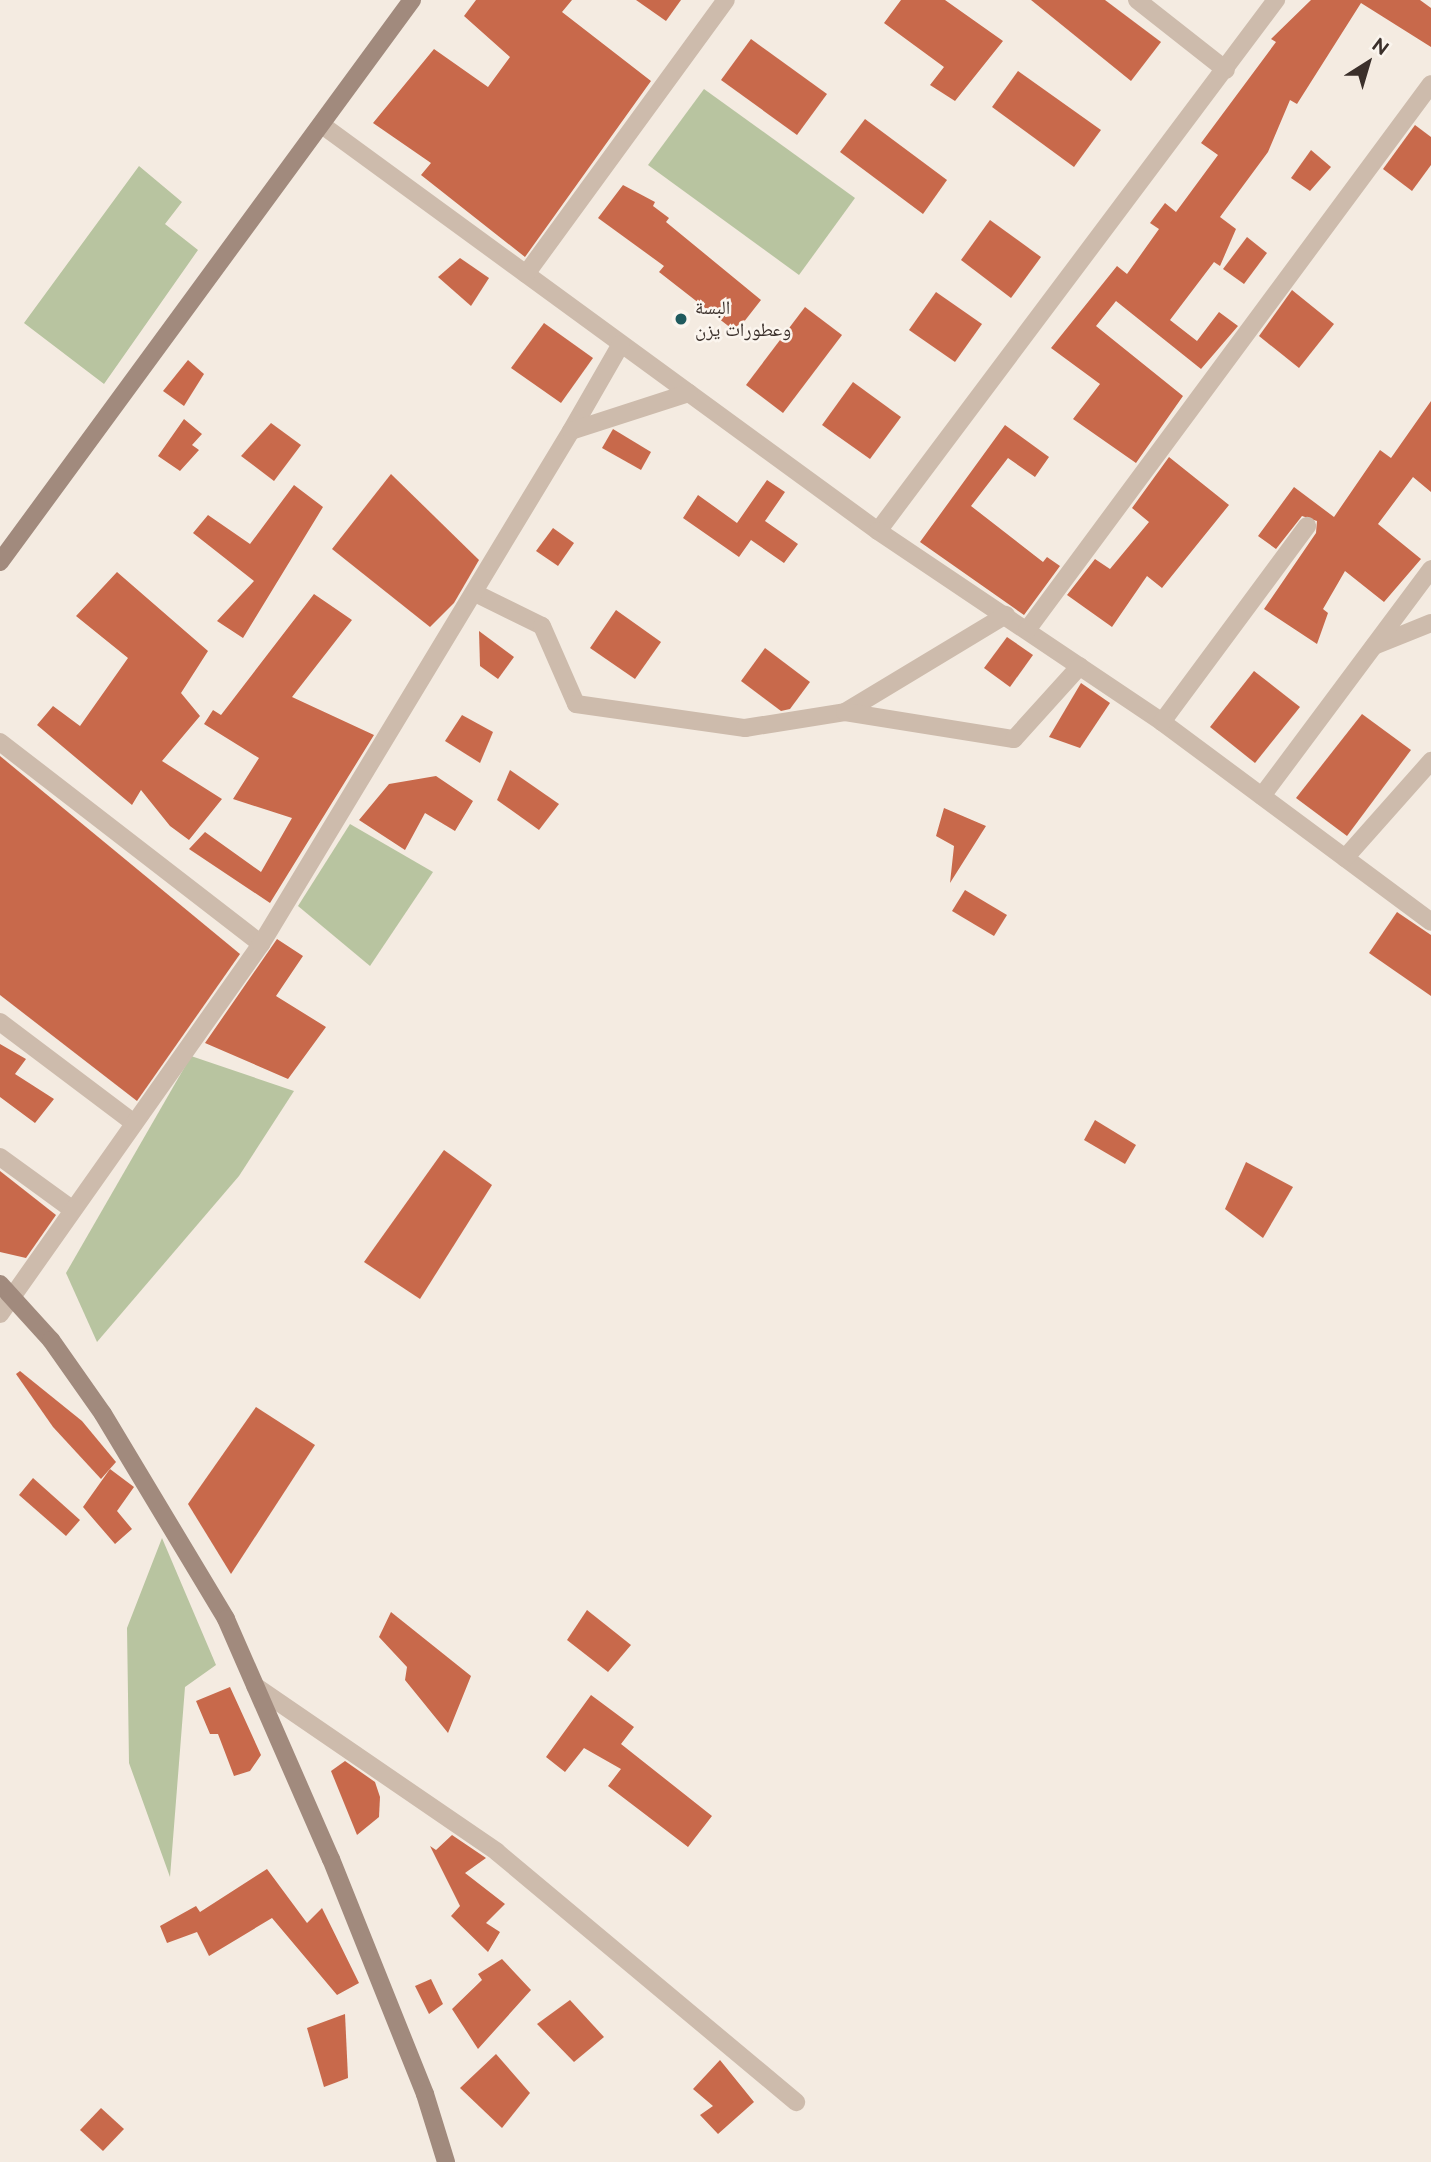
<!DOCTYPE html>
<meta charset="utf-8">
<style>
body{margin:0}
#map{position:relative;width:1431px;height:2162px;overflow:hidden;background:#f4ebe1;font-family:Raleway,"Noto Naskh Arabic",sans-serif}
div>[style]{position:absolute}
.green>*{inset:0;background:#b8c4a0}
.building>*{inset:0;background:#c8694b}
.street>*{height:18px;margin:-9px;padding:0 9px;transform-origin:9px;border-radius:9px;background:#cdbbac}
.secondary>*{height:18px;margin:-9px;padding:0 9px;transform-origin:9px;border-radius:9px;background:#a18a7d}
.dots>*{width:19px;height:19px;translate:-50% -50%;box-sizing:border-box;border:4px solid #fbf5ee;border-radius:50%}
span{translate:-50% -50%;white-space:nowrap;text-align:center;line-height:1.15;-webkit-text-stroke:5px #fbf5ee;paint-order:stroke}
.poi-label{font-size:19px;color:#3b302b}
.left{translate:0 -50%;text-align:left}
.north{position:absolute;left:1333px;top:28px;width:70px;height:70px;-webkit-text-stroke:5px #fbf5ee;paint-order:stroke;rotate:37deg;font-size:19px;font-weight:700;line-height:28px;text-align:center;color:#3b302b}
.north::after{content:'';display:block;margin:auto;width:24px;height:32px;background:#3b302b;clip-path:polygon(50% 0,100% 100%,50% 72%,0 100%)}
</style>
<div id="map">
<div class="green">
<div style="clip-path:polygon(704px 89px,855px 198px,799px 275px,648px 165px)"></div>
<div style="clip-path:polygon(139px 166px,182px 202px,165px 224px,198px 250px,104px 384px,24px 323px)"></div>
<div style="clip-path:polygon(350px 824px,433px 872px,370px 966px,298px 906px)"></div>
<div style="clip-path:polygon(191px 1056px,294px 1091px,239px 1176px,97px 1342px,66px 1273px)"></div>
<div style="clip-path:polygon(162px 1538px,216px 1665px,185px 1687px,170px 1877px,129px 1763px,127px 1628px)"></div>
</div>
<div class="building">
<div style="clip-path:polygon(476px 0,572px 0,562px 12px,651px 81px,525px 257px,421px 175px,431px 163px,373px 123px,434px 49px,488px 87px,510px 57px,464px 16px)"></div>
<div style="clip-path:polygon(636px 0,681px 0,666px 21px)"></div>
<div style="clip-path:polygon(901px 0,945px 0,1003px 41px,955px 101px,930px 85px,944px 67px,884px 23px)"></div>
<div style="clip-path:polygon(1031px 0,1105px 0,1161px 42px,1131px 81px)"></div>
<div style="clip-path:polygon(1311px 0,1420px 0,1431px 8px,1431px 47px,1361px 3px,1297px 104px,1290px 100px,1268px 152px,1220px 217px,1236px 229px,1220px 266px,1214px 262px,1170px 320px,1197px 341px,1219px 312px,1238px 326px,1201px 369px,1116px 301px,1096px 326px,1183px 396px,1136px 463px,1073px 419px,1100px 384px,1051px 348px,1117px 266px,1127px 274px,1159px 229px,1150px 223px,1165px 203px,1176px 212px,1218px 155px,1201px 143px,1276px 42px,1271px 39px)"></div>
<div style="clip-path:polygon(751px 39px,827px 94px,797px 135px,721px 80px)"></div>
<div style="clip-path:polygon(1018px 71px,1101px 130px,1074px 167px,992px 107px)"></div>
<div style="clip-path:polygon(865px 119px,947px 180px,923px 214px,840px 152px)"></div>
<div style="clip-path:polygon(1415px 125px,1431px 137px,1431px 165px,1412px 191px,1383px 169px)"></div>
<div style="clip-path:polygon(1311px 150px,1331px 167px,1310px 191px,1291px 178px)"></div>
<div style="clip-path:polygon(623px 185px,655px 202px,653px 206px,669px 218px,666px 222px,761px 300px,736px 332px,659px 272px,664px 266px,598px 218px)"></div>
<div style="clip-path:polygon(990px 220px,1041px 257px,1011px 298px,961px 260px)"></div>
<div style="clip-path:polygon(1247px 237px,1267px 253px,1244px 284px,1223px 269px)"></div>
<div style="clip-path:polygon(460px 258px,489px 278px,471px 306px,438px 277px)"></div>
<div style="clip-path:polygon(1292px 290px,1334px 324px,1299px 368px,1259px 336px)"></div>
<div style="clip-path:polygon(936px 292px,982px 324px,955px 362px,909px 330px)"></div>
<div style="clip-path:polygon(805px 307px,842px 335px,783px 413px,746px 385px)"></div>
<div style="clip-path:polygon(544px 323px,593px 358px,561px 403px,511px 368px)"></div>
<div style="clip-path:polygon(188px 360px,204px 374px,184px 406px,163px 391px)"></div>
<div style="clip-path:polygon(853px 382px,901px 417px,870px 459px,822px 425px)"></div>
<div style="clip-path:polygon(1431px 401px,1431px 492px,1413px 477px,1378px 524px,1421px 559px,1384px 602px,1345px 571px,1323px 609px,1328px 613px,1317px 644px,1264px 609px,1316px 533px,1317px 521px,1302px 516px,1276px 549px,1258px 536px,1294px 487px,1334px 517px,1380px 450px,1391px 458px)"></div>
<div style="clip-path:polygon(184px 419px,202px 434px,192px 445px,199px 450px,180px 471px,158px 456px)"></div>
<div style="clip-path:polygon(271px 423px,301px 445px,274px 481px,241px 456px)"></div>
<div style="clip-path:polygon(1005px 425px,1049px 457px,1035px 477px,1008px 458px,971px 506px,1043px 562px,1047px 557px,1060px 566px,1024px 615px,920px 542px)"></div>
<div style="clip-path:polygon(613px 429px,651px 452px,641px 470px,602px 448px)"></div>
<div style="clip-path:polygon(1169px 457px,1229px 505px,1162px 588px,1147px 576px,1112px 627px,1067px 595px,1095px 559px,1110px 569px,1149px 522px,1132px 508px)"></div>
<div style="clip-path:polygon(391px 474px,479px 560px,454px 603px,430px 627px,332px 549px)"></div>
<div style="clip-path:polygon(767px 480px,785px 492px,765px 521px,798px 544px,784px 563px,751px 540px,739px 557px,683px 518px,698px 495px,737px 523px)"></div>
<div style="clip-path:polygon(294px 485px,323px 507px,243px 638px,217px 621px,254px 581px,193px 533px,208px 515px,250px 544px)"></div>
<div style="clip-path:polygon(553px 528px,574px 543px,558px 566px,536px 551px)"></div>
<div style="clip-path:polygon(117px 572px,208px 651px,181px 693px,200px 716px,162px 761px,222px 799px,189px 840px,170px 826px,141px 790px,132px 805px,37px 725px,53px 706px,80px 726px,128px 658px,76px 616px)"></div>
<div style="clip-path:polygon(314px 594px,352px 620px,292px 697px,374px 735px,270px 903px,189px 849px,205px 832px,261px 872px,292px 818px,233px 799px,259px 758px,204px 724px,213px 710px,221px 715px)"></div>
<div style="clip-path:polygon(616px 610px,661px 642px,635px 679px,590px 648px)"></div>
<div style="clip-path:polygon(479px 631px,514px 657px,498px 679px,480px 666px)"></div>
<div style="clip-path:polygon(1007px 637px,1033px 655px,1010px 687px,984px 668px)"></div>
<div style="clip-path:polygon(765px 648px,810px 682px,790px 709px,781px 711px,741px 681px)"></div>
<div style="clip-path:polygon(1254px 671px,1300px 707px,1255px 763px,1210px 727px)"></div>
<div style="clip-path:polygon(1081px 683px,1110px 703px,1080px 748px,1049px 737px)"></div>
<div style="clip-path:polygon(1362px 714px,1411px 750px,1347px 836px,1296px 798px)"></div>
<div style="clip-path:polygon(462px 715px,493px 732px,480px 763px,445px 741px)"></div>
<div style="clip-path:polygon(0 756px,240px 954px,137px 1101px,0 995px)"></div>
<div style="clip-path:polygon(510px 770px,559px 804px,539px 830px,497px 800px)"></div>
<div style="clip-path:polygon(436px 776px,473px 801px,455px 831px,425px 813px,405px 850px,359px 820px,389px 784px)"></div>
<div style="clip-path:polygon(944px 808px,986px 826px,950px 883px,954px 846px,936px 836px)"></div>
<div style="clip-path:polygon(965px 890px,1007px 915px,994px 936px,952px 911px)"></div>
<div style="clip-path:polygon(1397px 912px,1431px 935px,1431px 996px,1369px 953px)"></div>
<div style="clip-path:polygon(277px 939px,303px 956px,276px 996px,326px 1027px,288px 1079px,205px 1043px)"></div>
<div style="clip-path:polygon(0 1044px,26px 1059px,15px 1074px,54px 1099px,35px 1123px,0 1097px)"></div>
<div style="clip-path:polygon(1095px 1120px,1136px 1145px,1125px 1164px,1084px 1140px)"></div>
<div style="clip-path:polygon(444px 1150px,492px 1185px,420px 1299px,364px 1262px)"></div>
<div style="clip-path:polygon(1246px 1162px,1293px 1187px,1263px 1238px,1225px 1209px)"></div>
<div style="clip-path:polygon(0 1171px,56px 1215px,26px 1258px,0 1252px)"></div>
<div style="clip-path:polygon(20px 1371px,82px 1421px,116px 1462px,101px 1479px,53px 1427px,16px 1374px)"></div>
<div style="clip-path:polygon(256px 1407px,315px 1445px,231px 1574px,188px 1504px)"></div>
<div style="clip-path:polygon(110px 1469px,134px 1487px,117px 1511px,132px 1529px,115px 1544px,83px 1507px)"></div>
<div style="clip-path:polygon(33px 1478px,80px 1520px,66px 1536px,19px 1495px)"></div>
<div style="clip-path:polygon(587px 1610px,631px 1645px,608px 1672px,567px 1640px)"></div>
<div style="clip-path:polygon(391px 1612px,471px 1676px,448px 1733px,405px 1680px,407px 1667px,379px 1637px)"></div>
<div style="clip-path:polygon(230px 1687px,261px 1755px,250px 1771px,234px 1776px,218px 1734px,210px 1734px,196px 1701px)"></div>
<div style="clip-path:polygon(591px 1695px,634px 1727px,621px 1744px,712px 1816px,688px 1847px,608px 1786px,621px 1769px,584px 1748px,565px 1772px,546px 1757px)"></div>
<div style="clip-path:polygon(345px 1761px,375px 1782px,380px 1797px,379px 1817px,357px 1835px,331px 1771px)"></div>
<div style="clip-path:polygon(452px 1835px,486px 1858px,465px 1873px,505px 1904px,486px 1923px,500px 1932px,488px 1952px,451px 1916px,460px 1906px,430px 1846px,436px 1850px)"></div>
<div style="clip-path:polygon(267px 1869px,307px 1923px,322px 1908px,359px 1983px,337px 1995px,272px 1918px,209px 1956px,197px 1932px,167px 1943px,160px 1926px,196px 1906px,200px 1912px)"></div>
<div style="clip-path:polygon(502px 1959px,531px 1990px,478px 2049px,452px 2009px,482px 1980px,478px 1974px)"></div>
<div style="clip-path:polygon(431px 1979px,443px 2004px,429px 2014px,415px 1986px)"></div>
<div style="clip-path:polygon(570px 2000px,604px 2037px,574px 2062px,537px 2024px)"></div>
<div style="clip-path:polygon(345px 2014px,348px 2078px,324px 2087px,307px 2028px)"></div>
<div style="clip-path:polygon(496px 2054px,530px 2093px,502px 2128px,460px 2088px)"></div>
<div style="clip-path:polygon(720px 2060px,754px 2102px,718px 2134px,700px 2115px,713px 2106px,693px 2089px)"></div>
<div style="clip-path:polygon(101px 2108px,124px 2129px,103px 2151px,80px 2130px)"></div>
</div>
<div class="street">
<div style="left:1137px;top:0;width:113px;rotate:38.2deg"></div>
<div style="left:322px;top:125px;width:688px;rotate:36.14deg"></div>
<div style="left:878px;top:531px;width:664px;rotate:-53.15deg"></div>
<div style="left:526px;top:274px;width:339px;rotate:-53.9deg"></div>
<div style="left:571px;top:431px;width:100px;rotate:-60.1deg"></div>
<div style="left:878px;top:531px;width:342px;rotate:33.9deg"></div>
<div style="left:1162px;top:722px;width:335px;rotate:36.6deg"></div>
<div style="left:477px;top:594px;width:72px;rotate:26.2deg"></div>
<div style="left:542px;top:626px;width:85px;rotate:66.4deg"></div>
<div style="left:576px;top:704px;width:171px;rotate:8.1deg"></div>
<div style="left:745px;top:728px;width:101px;rotate:-9.1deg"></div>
<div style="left:845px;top:712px;width:188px;rotate:-31.1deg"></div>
<div style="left:1027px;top:630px;width:679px;rotate:-53.5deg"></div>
<div style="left:1374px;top:646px;width:61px;rotate:-22deg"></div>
<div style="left:845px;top:712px;width:171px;rotate:9.1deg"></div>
<div style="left:1014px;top:739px;width:98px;rotate:-47.9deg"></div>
<div style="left:1162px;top:722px;width:244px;rotate:-53.5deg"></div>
<div style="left:0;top:742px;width:330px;rotate:37.7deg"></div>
<div style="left:1262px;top:796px;width:283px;rotate:-53.3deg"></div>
<div style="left:1345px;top:858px;width:130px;rotate:-48.4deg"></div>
<div style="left:0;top:1022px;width:168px;rotate:37deg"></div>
<div style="left:0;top:1157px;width:90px;rotate:36deg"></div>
<div style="left:0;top:1314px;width:453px;rotate:-54.8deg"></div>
<div style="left:261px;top:944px;width:599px;rotate:-58.86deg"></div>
<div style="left:571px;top:431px;width:124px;rotate:-17.9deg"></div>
<div style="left:255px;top:1686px;width:293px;rotate:34.4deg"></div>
<div style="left:497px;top:1852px;width:390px;rotate:39.9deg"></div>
</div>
<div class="secondary">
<div style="left:0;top:562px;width:697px;rotate:-53.76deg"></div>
<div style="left:0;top:1284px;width:76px;rotate:47.7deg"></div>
<div style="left:51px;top:1340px;width:90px;rotate:54.9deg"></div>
<div style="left:103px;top:1414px;width:239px;rotate:59deg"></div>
<div style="left:226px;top:1619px;width:262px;rotate:66.4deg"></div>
<div style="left:331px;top:1859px;width:253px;rotate:68.2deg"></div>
<div style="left:425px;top:2094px;width:71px;rotate:72.8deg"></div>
</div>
<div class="dots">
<div style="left:681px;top:319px;background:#1f5a5e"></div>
</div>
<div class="poi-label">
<span class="left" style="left:695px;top:319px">البسة<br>وعطورات يزن</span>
</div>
<div class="north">N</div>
</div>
